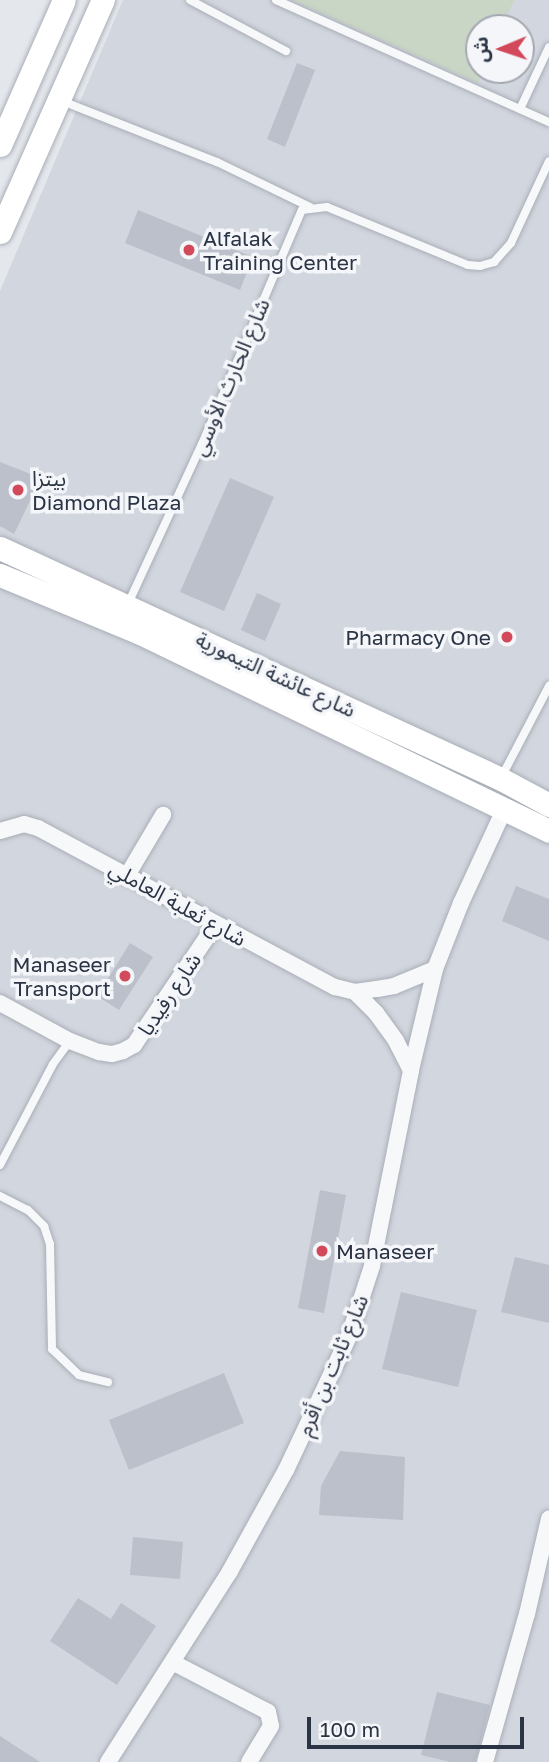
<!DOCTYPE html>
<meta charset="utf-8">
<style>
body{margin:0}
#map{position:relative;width:549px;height:1762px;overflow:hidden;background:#e4e7ec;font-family:"Golos Text","Noto Sans Arabic",sans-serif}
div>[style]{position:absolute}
.built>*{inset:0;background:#d2d6de}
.green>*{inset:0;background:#c9d6c5}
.building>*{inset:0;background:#bbc0ca}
.roads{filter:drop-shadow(0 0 2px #a9aeb7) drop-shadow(0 0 2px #a9aeb7)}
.lane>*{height:8px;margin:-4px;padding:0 4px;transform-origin:4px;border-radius:4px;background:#f7f8fa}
.street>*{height:16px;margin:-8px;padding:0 8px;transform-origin:8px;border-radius:8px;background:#f7f8fa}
.secondary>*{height:23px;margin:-11.5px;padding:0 11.5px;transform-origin:11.5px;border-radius:11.5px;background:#fff}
.dots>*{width:19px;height:19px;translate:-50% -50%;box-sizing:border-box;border:4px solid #f4f6f9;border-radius:50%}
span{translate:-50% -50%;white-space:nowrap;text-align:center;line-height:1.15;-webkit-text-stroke:7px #f4f6f9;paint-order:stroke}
.poi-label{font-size:21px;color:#2b3445}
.left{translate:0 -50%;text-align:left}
.right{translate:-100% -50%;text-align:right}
.street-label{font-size:21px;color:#2b3445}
.north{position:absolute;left:465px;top:14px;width:70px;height:70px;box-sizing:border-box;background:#f4f6f9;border:2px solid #a4a8b1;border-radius:50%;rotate:268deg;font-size:19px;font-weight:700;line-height:28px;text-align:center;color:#2b3445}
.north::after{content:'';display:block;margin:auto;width:24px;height:32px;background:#d1495b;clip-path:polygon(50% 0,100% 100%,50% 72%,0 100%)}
.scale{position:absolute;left:307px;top:1717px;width:217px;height:32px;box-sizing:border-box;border:4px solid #2b3445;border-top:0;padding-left:9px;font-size:21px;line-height:24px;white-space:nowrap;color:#2b3445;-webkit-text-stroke:5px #f4f6f9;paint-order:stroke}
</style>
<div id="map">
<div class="built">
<div style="clip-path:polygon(evenodd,123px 0,549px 0,549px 1762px,0 1762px,0 291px,123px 0,479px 28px,521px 28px,521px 70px,479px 70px,479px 28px)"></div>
</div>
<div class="green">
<div style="clip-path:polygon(292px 0,514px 0,502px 28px,479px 28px,479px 70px,484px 70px,478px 83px)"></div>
</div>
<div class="building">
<div style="clip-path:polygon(297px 63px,315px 70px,285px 147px,267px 139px)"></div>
<div style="clip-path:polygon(138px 210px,253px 257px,240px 290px,125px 243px)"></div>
<div style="clip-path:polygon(0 462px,41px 478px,14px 534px,0 526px)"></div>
<div style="clip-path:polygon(230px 478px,274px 497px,224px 611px,180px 592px)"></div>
<div style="clip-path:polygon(257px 593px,281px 604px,265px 641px,241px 630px)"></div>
<div style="clip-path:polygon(516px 886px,549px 899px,549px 941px,502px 921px)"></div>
<div style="clip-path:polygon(130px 943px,153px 957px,119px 1010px,97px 996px)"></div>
<div style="clip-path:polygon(320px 1190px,346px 1195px,324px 1313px,298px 1308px)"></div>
<div style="clip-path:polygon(515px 1257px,549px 1265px,549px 1323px,501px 1312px)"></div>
<div style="clip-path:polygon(401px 1292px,477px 1310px,458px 1387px,382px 1369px)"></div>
<div style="clip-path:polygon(224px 1373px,244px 1423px,129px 1470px,109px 1420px)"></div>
<div style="clip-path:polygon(340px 1451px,405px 1457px,403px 1520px,319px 1515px,321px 1486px)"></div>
<div style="clip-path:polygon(133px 1537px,183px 1542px,180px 1579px,130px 1575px)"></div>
<div style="clip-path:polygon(78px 1598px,111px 1619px,121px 1603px,156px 1626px,117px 1685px,50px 1641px)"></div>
<div style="clip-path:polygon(437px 1692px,490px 1705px,475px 1762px,450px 1762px,421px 1755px)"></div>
<div style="clip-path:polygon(0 1736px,40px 1762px,0 1762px)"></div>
</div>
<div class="roads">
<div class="lane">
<div style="left:190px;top:0;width:109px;rotate:28deg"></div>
<div style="left:276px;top:0;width:299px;rotate:24.1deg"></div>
<div style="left:62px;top:101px;width:167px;rotate:21.5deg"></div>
<div style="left:217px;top:162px;width:103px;rotate:25.8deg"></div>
<div style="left:520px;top:109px;width:68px;rotate:-64.9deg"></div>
<div style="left:127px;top:606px;width:179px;rotate:-65.2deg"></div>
<div style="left:202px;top:444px;width:254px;rotate:-66.9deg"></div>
<div style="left:302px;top:210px;width:25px;rotate:-7deg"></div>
<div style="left:327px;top:207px;width:152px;rotate:22.4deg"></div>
<div style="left:468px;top:265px;width:12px;rotate:5deg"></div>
<div style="left:480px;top:266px;width:15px;rotate:-16deg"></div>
<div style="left:494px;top:262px;width:25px;rotate:-48deg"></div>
<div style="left:511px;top:243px;width:90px;rotate:-65.1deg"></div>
<div style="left:502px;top:776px;width:102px;rotate:-62.4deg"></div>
<div style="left:0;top:1165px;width:114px;rotate:-62.3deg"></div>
<div style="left:53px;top:1064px;width:29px;rotate:-54deg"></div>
<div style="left:0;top:1196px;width:31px;rotate:27deg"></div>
<div style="left:28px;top:1210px;width:23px;rotate:45deg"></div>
<div style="left:44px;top:1226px;width:19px;rotate:72deg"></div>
<div style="left:50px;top:1244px;width:105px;rotate:88.9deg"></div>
<div style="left:52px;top:1349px;width:37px;rotate:44deg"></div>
<div style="left:79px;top:1375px;width:30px;rotate:14deg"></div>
</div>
<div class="street">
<div style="left:0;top:831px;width:25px;rotate:-16deg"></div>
<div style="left:24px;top:824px;width:15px;rotate:16deg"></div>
<div style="left:38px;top:828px;width:337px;rotate:28.2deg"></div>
<div style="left:335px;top:987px;width:21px;rotate:14deg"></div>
<div style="left:355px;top:992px;width:22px;rotate:-8deg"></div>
<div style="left:377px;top:989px;width:17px;rotate:-10deg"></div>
<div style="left:394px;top:986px;width:44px;rotate:-22.5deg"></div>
<div style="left:128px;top:874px;width:69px;rotate:-59.3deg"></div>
<div style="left:355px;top:992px;width:30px;rotate:45deg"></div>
<div style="left:376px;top:1013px;width:34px;rotate:54deg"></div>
<div style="left:396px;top:1041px;width:33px;rotate:63deg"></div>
<div style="left:0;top:1003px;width:80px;rotate:28.5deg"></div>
<div style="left:70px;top:1041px;width:31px;rotate:21deg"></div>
<div style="left:99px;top:1052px;width:13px;rotate:9deg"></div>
<div style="left:112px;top:1054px;width:11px;rotate:-15deg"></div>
<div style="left:123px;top:1051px;width:13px;rotate:-29deg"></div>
<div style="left:134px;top:1045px;width:146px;rotate:-55.9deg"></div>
<div style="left:174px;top:1663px;width:106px;rotate:27.5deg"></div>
<div style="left:268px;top:1712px;width:14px;rotate:78deg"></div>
<div style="left:271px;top:1726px;width:42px;rotate:121.4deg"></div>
<div style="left:108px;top:1762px;width:227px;rotate:-57.4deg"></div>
<div style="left:230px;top:1571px;width:115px;rotate:-61deg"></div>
<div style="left:286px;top:1470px;width:148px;rotate:-64.8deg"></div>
<div style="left:349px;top:1336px;width:74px;rotate:-71.8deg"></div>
<div style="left:372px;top:1266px;width:200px;rotate:-78.7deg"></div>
<div style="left:411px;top:1070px;width:104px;rotate:-76.6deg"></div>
<div style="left:435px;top:969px;width:71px;rotate:-68.5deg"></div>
<div style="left:461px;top:903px;width:102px;rotate:-65.2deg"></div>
<div style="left:485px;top:1762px;width:154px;rotate:-74.2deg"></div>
<div style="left:527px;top:1614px;width:98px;rotate:-77deg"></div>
</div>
<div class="secondary">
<div style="left:0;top:145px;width:158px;rotate:-66.2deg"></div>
<div style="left:0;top:232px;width:254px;rotate:-66.1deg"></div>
<div style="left:0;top:548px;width:552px;rotate:24.75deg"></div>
<div style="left:501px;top:779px;width:55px;rotate:28.4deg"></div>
<div style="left:0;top:575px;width:152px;rotate:22.5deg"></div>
<div style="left:140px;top:633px;width:454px;rotate:25.8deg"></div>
</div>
</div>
<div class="dots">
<div style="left:189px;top:250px;background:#d1495b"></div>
<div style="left:18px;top:490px;background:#d1495b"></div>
<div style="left:507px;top:637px;background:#d1495b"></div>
<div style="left:125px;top:976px;background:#d1495b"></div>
<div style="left:322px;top:1251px;background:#d1495b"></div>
</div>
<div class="poi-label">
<span class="left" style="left:203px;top:250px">Alfalak<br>Training Center</span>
<span class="left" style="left:32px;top:490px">بيتزا<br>Diamond Plaza</span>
<span class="right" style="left:491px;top:637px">Pharmacy One</span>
<span class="right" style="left:111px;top:976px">Manaseer<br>Transport</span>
<span class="left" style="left:336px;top:1251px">Manaseer</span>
</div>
<div class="street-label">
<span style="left:230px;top:377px;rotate:-67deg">شارع الحارث الأوسي</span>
<span style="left:276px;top:674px;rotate:25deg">شارع عائشة التيمورية</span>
<span style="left:178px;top:903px;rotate:29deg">شارع ثعلبة العاملي</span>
<span style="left:169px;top:994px;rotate:-56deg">شارع رفيديا</span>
<span style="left:332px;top:1365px;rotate:-67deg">شارع ثابت بن أقرم</span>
</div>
<div class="north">ش</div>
<div class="scale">100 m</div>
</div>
